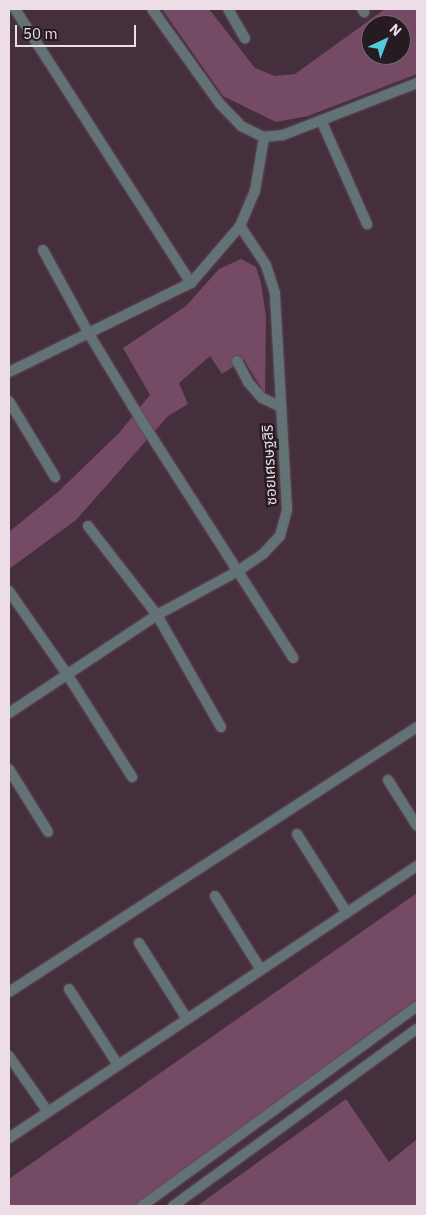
<!DOCTYPE html>
<meta charset="utf-8">
<style>
body{margin:0}
#map{position:relative;width:426px;height:1215px;overflow:hidden;background:#462f3d;font-family:"IBM Plex Sans","Noto Sans Thai",sans-serif}
div>[style]{position:absolute}
.green>*{inset:0;background:#754a65}
.roads{filter:drop-shadow(0 0 1px #614b58) drop-shadow(0 0 1px #614b58)}
.minor>*{height:10px;margin:-5px;padding:0 5px;transform-origin:5px;border-radius:5px;background:#637275}
span{translate:-50% -50%;white-space:nowrap;text-align:center;line-height:1.15;-webkit-text-stroke:5px #261b21;paint-order:stroke}
.street-label{font-size:15px;color:#ecdde6}
.frame{position:absolute;inset:0;border:10px solid #ecdde6;pointer-events:none}
.north{position:absolute;left:361px;top:15px;width:50px;height:50px;box-sizing:border-box;background:#261b21;border:1px solid #756970;border-radius:50%;rotate:43deg;font-size:14px;font-weight:700;line-height:20px;text-align:center;color:#ecdde6}
.north::after{content:'';display:block;margin:auto;width:18px;height:22px;background:#53cadc;clip-path:polygon(50% 0,100% 100%,50% 72%,0 100%)}
.scale{position:absolute;left:15px;top:25px;width:121px;height:22px;box-sizing:border-box;border:2px solid #ecdde6;border-top:0;padding-left:6px;font-size:15px;line-height:18px;white-space:nowrap;color:#ecdde6;-webkit-text-stroke:4px #261b21;paint-order:stroke}
</style>
<div id="map">
<div class="green">
<div style="clip-path:polygon(evenodd,162px 9px,209px 9px,255px 68px,275px 76px,295px 74px,385px 9px,417px 9px,417px 74px,308px 116px,276px 122px,223px 96px,162px 9px,371px 25px,401px 25px,401px 55px,371px 55px,371px 25px)"></div>
<div style="clip-path:polygon(241px 259px,256px 267px,261px 283px,266px 317px,265px 394px,244px 360px,222px 374px,210px 356px,179px 383px,188px 404px,168px 416px,76px 520px,9px 569px,9px 532px,58px 492px,119px 433px,150px 395px,123px 348px,186px 306px,219px 269px)"></div>
<div style="clip-path:polygon(417px 893px,417px 999px,135px 1206px,9px 1206px,9px 1179px)"></div>
<div style="clip-path:polygon(346px 1099px,389px 1162px,417px 1139px,417px 1206px,197px 1206px)"></div>
</div>
<div class="roads">
<div class="minor">
<div style="left:15px;top:9px;width:326px;rotate:57.3deg"></div>
<div style="left:152px;top:9px;width:117px;rotate:54.4deg"></div>
<div style="left:220px;top:104px;width:30px;rotate:46deg"></div>
<div style="left:241px;top:126px;width:25px;rotate:26deg"></div>
<div style="left:264px;top:137px;width:19px;rotate:-6deg"></div>
<div style="left:283px;top:135px;width:144px;rotate:-21.2deg"></div>
<div style="left:228px;top:9px;width:34px;rotate:60deg"></div>
<div style="left:362px;top:9px;width:4px;rotate:56deg"></div>
<div style="left:321px;top:120px;width:114px;rotate:66.1deg"></div>
<div style="left:43px;top:250px;width:96px;rotate:61.3deg"></div>
<div style="left:89px;top:334px;width:104px;rotate:58.8deg"></div>
<div style="left:143px;top:423px;width:279px;rotate:57.4deg"></div>
<div style="left:237px;top:361px;width:24px;rotate:62deg"></div>
<div style="left:248px;top:382px;width:21px;rotate:49deg"></div>
<div style="left:262px;top:398px;width:21px;rotate:25deg"></div>
<div style="left:9px;top:372px;width:203px;rotate:-26.1deg"></div>
<div style="left:191px;top:283px;width:75px;rotate:-49.3deg"></div>
<div style="left:240px;top:226px;width:38px;rotate:-67deg"></div>
<div style="left:255px;top:191px;width:55px;rotate:-80.5deg"></div>
<div style="left:9px;top:401px;width:89px;rotate:58.8deg"></div>
<div style="left:88px;top:526px;width:113px;rotate:52.2deg"></div>
<div style="left:157px;top:615px;width:129px;rotate:60.3deg"></div>
<div style="left:9px;top:591px;width:101px;rotate:55.1deg"></div>
<div style="left:67px;top:674px;width:122px;rotate:57.7deg"></div>
<div style="left:9px;top:713px;width:178px;rotate:-33.5deg"></div>
<div style="left:157px;top:615px;width:92px;rotate:-28.5deg"></div>
<div style="left:238px;top:571px;width:30px;rotate:-34deg"></div>
<div style="left:263px;top:554px;width:25px;rotate:-47deg"></div>
<div style="left:280px;top:536px;width:27px;rotate:-75deg"></div>
<div style="left:287px;top:510px;width:217px;rotate:-93.2deg"></div>
<div style="left:275px;top:293px;width:29px;rotate:-108deg"></div>
<div style="left:266px;top:265px;width:47px;rotate:-123.7deg"></div>
<div style="left:9px;top:769px;width:74px;rotate:58.2deg"></div>
<div style="left:388px;top:780px;width:54px;rotate:57.8deg"></div>
<div style="left:297px;top:834px;width:93px;rotate:57.7deg"></div>
<div style="left:215px;top:896px;width:87px;rotate:58.1deg"></div>
<div style="left:139px;top:943px;width:90px;rotate:57.7deg"></div>
<div style="left:69px;top:989px;width:90px;rotate:57.2deg"></div>
<div style="left:9px;top:992px;width:487px;rotate:-33deg"></div>
<div style="left:9px;top:1056px;width:68px;rotate:55.1deg"></div>
<div style="left:9px;top:1138px;width:490px;rotate:-33.7deg"></div>
<div style="left:142px;top:1206px;width:340px;rotate:-36deg"></div>
<div style="left:173px;top:1206px;width:301px;rotate:-36deg"></div>
</div>
</div>
<div class="street-label">
<span style="left:269px;top:465px;rotate:-93deg">ซอยเศรษฐสิริ</span>
</div>
<div class="frame"></div>
<div class="north">N</div>
<div class="scale">50 m</div>
</div>
